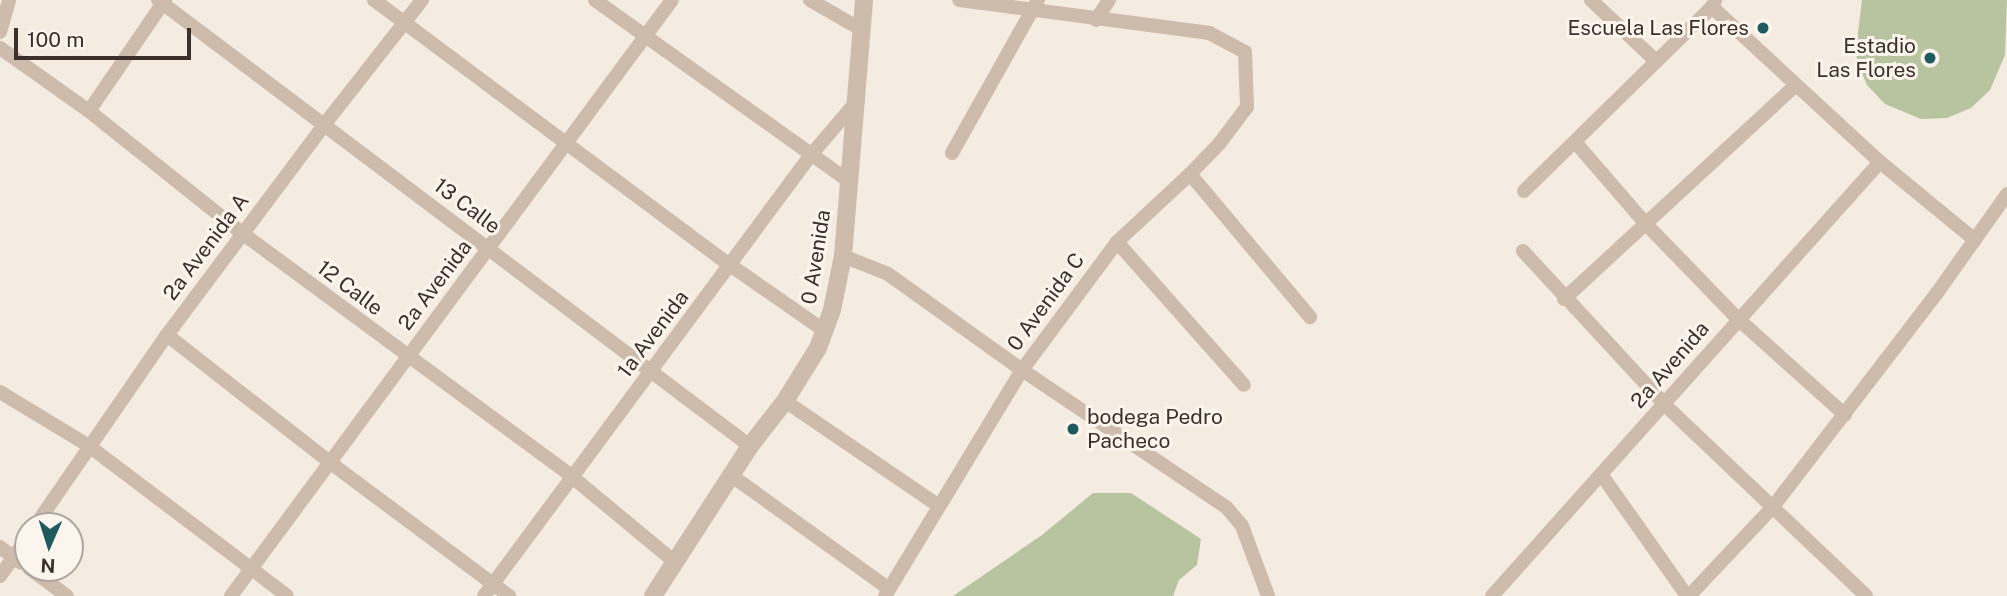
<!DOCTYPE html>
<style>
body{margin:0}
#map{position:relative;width:2007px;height:596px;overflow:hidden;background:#f4ebe1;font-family:"Public Sans",sans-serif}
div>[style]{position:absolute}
.green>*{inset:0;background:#b8c4a0}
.minor>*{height:14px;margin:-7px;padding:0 7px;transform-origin:7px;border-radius:7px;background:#cdbbac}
.tertiary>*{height:18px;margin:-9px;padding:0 9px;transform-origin:9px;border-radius:9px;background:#cdbbac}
.dots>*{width:19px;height:19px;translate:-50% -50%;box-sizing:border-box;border:4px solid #fbf5ee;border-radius:50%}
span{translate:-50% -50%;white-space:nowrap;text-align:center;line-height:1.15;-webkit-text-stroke:6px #fbf5ee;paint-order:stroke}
.poi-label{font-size:21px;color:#3b302b}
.right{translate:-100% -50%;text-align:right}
.left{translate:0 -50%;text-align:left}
.street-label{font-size:21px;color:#3b302b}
.north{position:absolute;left:14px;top:512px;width:70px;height:70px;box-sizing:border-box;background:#fbf5ee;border:2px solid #aea6a0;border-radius:50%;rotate:183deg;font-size:19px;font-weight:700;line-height:28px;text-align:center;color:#3b302b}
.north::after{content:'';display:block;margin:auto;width:24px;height:32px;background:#1f5a5e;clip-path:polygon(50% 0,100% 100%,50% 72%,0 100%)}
.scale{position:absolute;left:14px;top:28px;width:177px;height:32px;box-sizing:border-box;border:4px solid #3b302b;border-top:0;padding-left:9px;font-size:21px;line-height:24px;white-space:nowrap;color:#3b302b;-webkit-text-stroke:5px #fbf5ee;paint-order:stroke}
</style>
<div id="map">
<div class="green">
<div style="clip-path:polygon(1862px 0,2007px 0,2005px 55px,1990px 90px,1971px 108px,1947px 118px,1921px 119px,1885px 104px,1867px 85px,1857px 61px,1856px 49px)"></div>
<div style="clip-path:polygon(1093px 493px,1131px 493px,1201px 539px,1197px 565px,1179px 580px,1173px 596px,953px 596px,1042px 535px)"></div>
</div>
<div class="minor">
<div style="left:158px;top:0;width:741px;rotate:36.99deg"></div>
<div style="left:374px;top:0;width:444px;rotate:36.7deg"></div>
<div style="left:730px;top:265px;width:116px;rotate:34.8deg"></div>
<div style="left:595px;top:0;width:312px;rotate:35.5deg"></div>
<div style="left:810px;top:0;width:60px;rotate:30deg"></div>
<div style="left:1591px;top:0;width:89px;rotate:43.2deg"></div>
<div style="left:1712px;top:7px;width:229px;rotate:42.7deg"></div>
<div style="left:1880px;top:162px;width:123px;rotate:39.4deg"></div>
<div style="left:1096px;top:20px;width:24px;rotate:-57deg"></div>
<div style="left:0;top:32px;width:33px;rotate:-74deg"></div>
<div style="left:0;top:48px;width:109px;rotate:35.3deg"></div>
<div style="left:89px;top:111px;width:196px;rotate:38.6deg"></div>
<div style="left:242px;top:233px;width:409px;rotate:36.4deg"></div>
<div style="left:571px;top:476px;width:135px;rotate:39.6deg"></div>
<div style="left:89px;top:111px;width:135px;rotate:-55.6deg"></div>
<div style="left:1576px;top:143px;width:107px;rotate:49.2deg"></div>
<div style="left:1646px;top:224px;width:131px;rotate:45.9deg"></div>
<div style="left:1737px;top:318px;width:145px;rotate:41.9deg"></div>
<div style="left:952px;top:153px;width:176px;rotate:-60.7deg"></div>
<div style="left:1190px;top:174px;width:187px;rotate:50deg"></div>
<div style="left:1524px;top:191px;width:263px;rotate:-44.4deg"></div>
<div style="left:1712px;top:7px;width:7px;rotate:-63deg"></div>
<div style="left:1117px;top:242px;width:191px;rotate:48.4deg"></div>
<div style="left:1523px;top:251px;width:209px;rotate:47.3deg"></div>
<div style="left:1665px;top:405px;width:277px;rotate:43.5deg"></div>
<div style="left:843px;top:256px;width:48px;rotate:21.8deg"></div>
<div style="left:888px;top:274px;width:165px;rotate:35.6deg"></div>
<div style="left:1022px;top:370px;width:247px;rotate:33.9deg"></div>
<div style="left:1227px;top:508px;width:23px;rotate:50deg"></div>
<div style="left:1242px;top:526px;width:75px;rotate:69.6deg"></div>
<div style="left:1564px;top:299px;width:314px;rotate:-42.7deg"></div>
<div style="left:167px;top:335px;width:204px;rotate:38deg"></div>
<div style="left:328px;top:461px;width:226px;rotate:36.7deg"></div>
<div style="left:0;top:392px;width:104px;rotate:31.2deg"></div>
<div style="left:89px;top:446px;width:248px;rotate:37.1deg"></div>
<div style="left:785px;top:401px;width:186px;rotate:34.3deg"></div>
<div style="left:1601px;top:474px;width:149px;rotate:54.8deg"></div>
<div style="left:732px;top:476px;width:193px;rotate:35.7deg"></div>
<div style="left:35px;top:526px;width:232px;rotate:-55.4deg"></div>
<div style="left:167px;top:335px;width:262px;rotate:-53.2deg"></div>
<div style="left:324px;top:125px;width:159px;rotate:-51.9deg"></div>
<div style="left:0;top:547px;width:26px;rotate:37deg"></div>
<div style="left:29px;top:568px;width:47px;rotate:36.4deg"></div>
<div style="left:0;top:576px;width:48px;rotate:-54.3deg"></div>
<div style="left:231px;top:596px;width:741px;rotate:-53.5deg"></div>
<div style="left:484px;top:596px;width:548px;rotate:-53.46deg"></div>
<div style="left:810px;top:156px;width:74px;rotate:-49.4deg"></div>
<div style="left:885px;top:596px;width:264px;rotate:-58.8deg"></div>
<div style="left:1022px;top:370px;width:159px;rotate:-53.4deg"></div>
<div style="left:1117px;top:242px;width:100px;rotate:-43deg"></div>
<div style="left:1190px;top:174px;width:42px;rotate:-46deg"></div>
<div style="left:1219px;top:144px;width:46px;rotate:-52.9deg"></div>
<div style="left:1247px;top:107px;width:55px;rotate:-92.1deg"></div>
<div style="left:1245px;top:52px;width:40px;rotate:-152deg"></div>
<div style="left:1210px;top:33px;width:253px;rotate:-172.5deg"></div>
<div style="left:1492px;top:596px;width:582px;rotate:-48.2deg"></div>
<div style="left:1689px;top:596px;width:121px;rotate:-46.7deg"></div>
<div style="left:1772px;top:508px;width:271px;rotate:-52.5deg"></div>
<div style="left:1937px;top:293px;width:121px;rotate:-54.7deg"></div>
</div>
<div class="tertiary">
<div style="left:653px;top:596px;width:179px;rotate:-57.1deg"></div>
<div style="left:750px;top:446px;width:57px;rotate:-52.1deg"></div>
<div style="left:785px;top:401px;width:62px;rotate:-58.1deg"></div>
<div style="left:818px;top:348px;width:40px;rotate:-69.8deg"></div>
<div style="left:832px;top:310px;width:55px;rotate:-78.5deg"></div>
<div style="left:843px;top:256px;width:257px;rotate:-85.3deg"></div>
</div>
<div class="dots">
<div style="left:1763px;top:28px;background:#1f5a5e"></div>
<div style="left:1930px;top:58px;background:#1f5a5e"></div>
<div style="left:1073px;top:429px;background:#1f5a5e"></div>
</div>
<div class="poi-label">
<span class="right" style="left:1749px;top:28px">Escuela Las Flores</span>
<span class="right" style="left:1916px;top:58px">Estadio<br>Las Flores</span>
<span class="left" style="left:1087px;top:429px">bodega Pedro<br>Pacheco</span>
</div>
<div class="street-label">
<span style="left:467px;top:206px;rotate:37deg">13 Calle</span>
<span style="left:206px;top:247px;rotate:-53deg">2a Avenida A</span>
<span style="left:816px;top:257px;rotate:-81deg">0 Avenida</span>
<span style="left:435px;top:285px;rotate:-53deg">2a Avenida</span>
<span style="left:350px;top:288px;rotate:37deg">12 Calle</span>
<span style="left:1046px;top:302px;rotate:-54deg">0 Avenida C</span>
<span style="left:653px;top:334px;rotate:-53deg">1a Avenida</span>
<span style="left:1670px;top:365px;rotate:-49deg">2a Avenida</span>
</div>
<div class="north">N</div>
<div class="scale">100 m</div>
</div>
